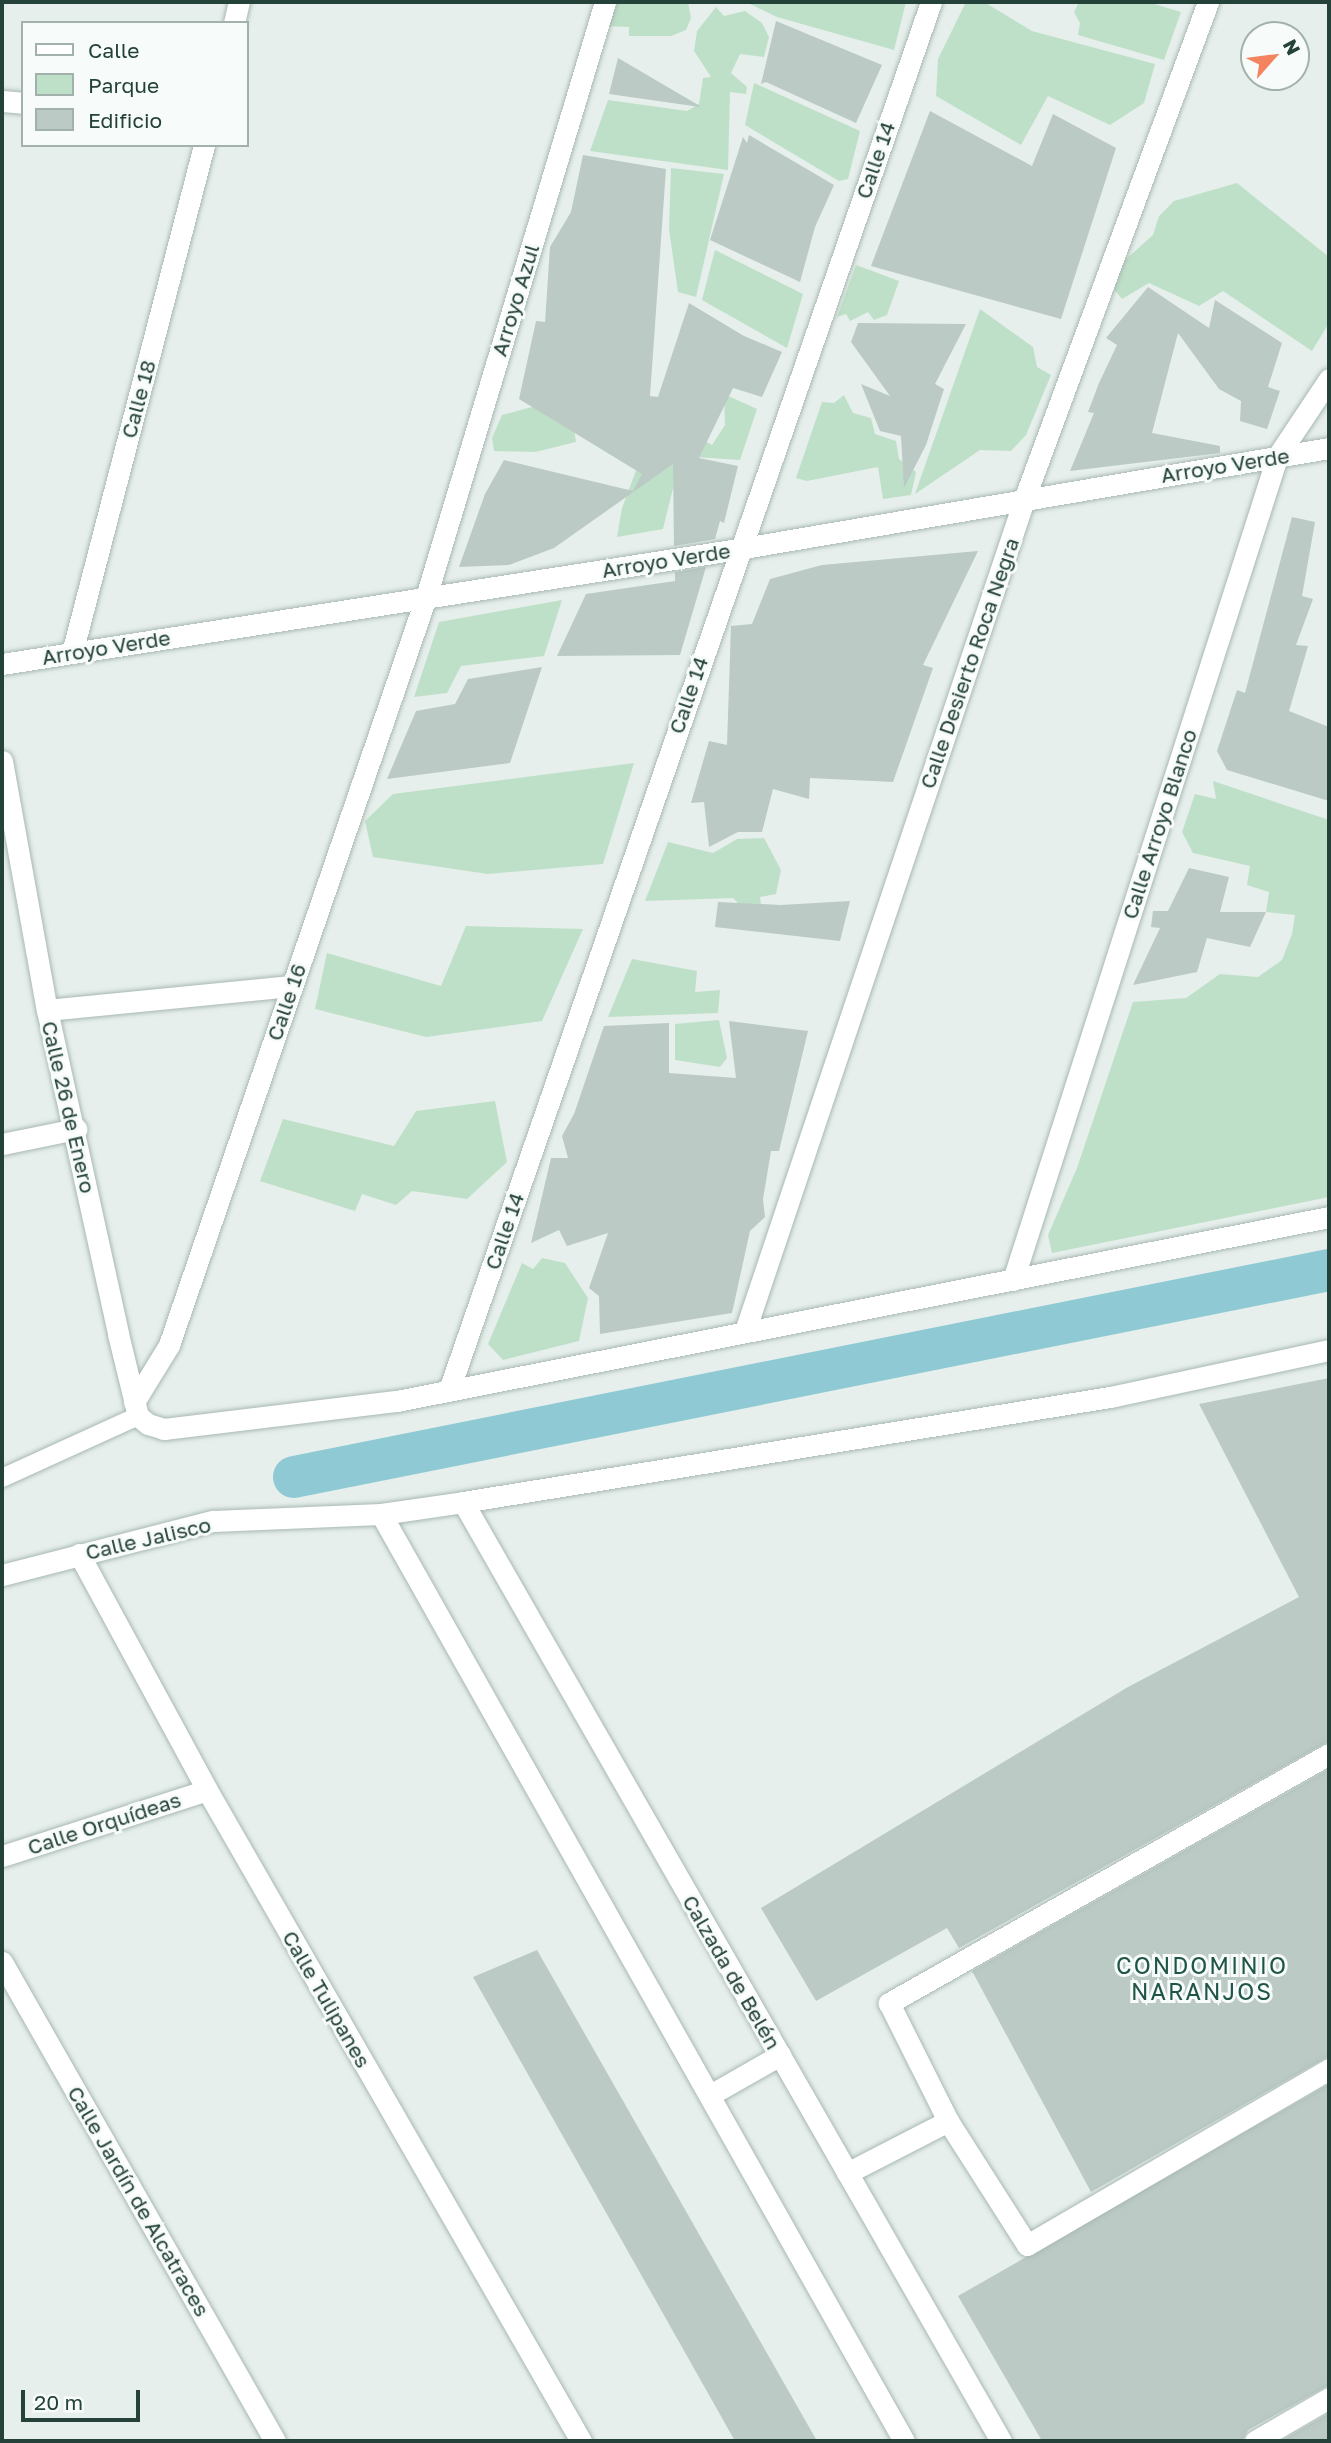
<!DOCTYPE html>
<meta charset="utf-8">
<style>
body{margin:0}
#map{position:relative;width:1331px;height:2443px;overflow:hidden;background:#e6efeb;font-family:"Golos Text",sans-serif}
div>[style]{position:absolute}
.green>*{inset:0;background:#bfe0c8}
.canal>*{height:42px;margin:-21px;padding:0 21px;transform-origin:21px;border-radius:21px;background:#8ec9d4}
.building>*{inset:0;background:#bbcac4}
.roads{filter:drop-shadow(0 0 2px #a8b8b2) drop-shadow(0 0 2px #a8b8b2)}
.service>*{height:18px;margin:-9px;padding:0 9px;transform-origin:9px;border-radius:9px;background:#fff}
.minor>*{height:21px;margin:-10.5px;padding:0 10.5px;transform-origin:10.5px;border-radius:10.5px;background:#fff}
.tertiary>*{height:21px;margin:-10.5px;padding:0 10.5px;transform-origin:10.5px;border-radius:10.5px;background:#fff}
span{translate:-50% -50%;white-space:nowrap;text-align:center;line-height:1.15;-webkit-text-stroke:6px #f7fbf9;paint-order:stroke}
.street-label{font-size:21px;color:#24423a}
.neighbourhood-label{font-size:23px;color:#1f5548;letter-spacing:2px}
.frame{position:absolute;inset:0;border:4px solid #24423a;pointer-events:none}
.legend{position:absolute;left:21px;top:21px;width:228px;height:126px;box-sizing:border-box;background:#f7fbf9;border:2px solid #a3b1ad;margin:0;padding:9px 12px;list-style:none;font-size:21px;color:#24423a}
.legend li{display:flex;align-items:center;gap:14px;height:35px}
.legend b{width:35px;border:2px solid #a3b1ad}
.north{position:absolute;left:1240px;top:21px;width:70px;height:70px;box-sizing:border-box;background:#f7fbf9;border:2px solid #a3b1ad;border-radius:50%;rotate:62deg;font-size:19px;font-weight:700;line-height:28px;text-align:center;color:#24423a}
.north::after{content:'';display:block;margin:auto;width:24px;height:32px;background:#f4845f;clip-path:polygon(50% 0,100% 100%,50% 72%,0 100%)}
.scale{position:absolute;left:21px;top:2390px;width:119px;height:32px;box-sizing:border-box;border:4px solid #24423a;border-top:0;padding-left:9px;font-size:21px;line-height:24px;white-space:nowrap;color:#24423a;-webkit-text-stroke:5px #f7fbf9;paint-order:stroke}
</style>
<div id="map">
<div class="green">
<div style="clip-path:polygon(598px 2px,688px 2px,691px 18px,686px 30px,671px 36px,629px 36px,629px 27px,606px 26px)"></div>
<div style="clip-path:polygon(746px 2px,906px 2px,894px 50px,777px 17px)"></div>
<div style="clip-path:polygon(966px 2px,984px 2px,1032px 31px,1155px 64px,1144px 103px,1110px 125px,1048px 96px,1021px 145px,936px 96px,938px 59px)"></div>
<div style="clip-path:polygon(1079px 2px,1148px 2px,1181px 12px,1164px 60px,1078px 35px,1080px 23px,1074px 12px)"></div>
<div style="clip-path:polygon(716px 7px,724px 16px,745px 11px,762px 23px,769px 37px,764px 57px,740px 54px,731px 73px,747px 87px,746px 94px,730px 92px,728px 170px,590px 151px,608px 100px,687px 111px,699px 104px,703px 78px,711px 77px,694px 51px,697px 31px)"></div>
<div style="clip-path:polygon(754px 83px,860px 131px,848px 179px,839px 181px,745px 125px)"></div>
<div style="clip-path:polygon(671px 168px,724px 174px,696px 297px,678px 292px,669px 229px)"></div>
<div style="clip-path:polygon(1237px 183px,1329px 257px,1329px 323px,1312px 351px,1223px 291px,1199px 306px,1149px 283px,1122px 299px,1110px 284px,1125px 260px,1153px 235px,1159px 216px,1174px 201px)"></div>
<div style="clip-path:polygon(715px 250px,803px 294px,787px 348px,702px 300px)"></div>
<div style="clip-path:polygon(856px 265px,899px 281px,887px 315px,874px 320px,868px 312px,850px 321px,846px 314px,837px 317px)"></div>
<div style="clip-path:polygon(980px 309px,1033px 347px,1037px 367px,1051px 375px,1026px 435px,1011px 451px,980px 450px,915px 494px)"></div>
<div style="clip-path:polygon(724px 394px,757px 409px,740px 460px,681px 456px,663px 529px,617px 537px,622px 508px,644px 449px,701px 439px,712px 445px,725px 425px)"></div>
<div style="clip-path:polygon(844px 395px,853px 413px,871px 418px,875px 434px,896px 441px,899px 459px,916px 472px,911px 495px,883px 499px,878px 467px,807px 481px,796px 478px,822px 402px,834px 403px)"></div>
<div style="clip-path:polygon(569px 397px,576px 442px,535px 452px,494px 451px,492px 438px,502px 415px)"></div>
<div style="clip-path:polygon(562px 600px,544px 656px,461px 666px,447px 693px,414px 697px,439px 622px)"></div>
<div style="clip-path:polygon(634px 763px,603px 864px,488px 874px,373px 857px,365px 821px,393px 794px)"></div>
<div style="clip-path:polygon(1213px 781px,1329px 820px,1329px 1197px,1052px 1253px,1048px 1235px,1077px 1168px,1133px 1002px,1186px 998px,1220px 974px,1258px 977px,1282px 960px,1292px 934px,1295px 915px,1266px 912px,1269px 892px,1247px 885px,1250px 866px,1193px 853px,1182px 832px,1195px 794px,1216px 799px)"></div>
<div style="clip-path:polygon(764px 838px,781px 870px,776px 894px,760px 897px,762px 914px,748px 913px,733px 898px,645px 901px,668px 842px,713px 853px,737px 839px)"></div>
<div style="clip-path:polygon(466px 926px,583px 929px,542px 1021px,426px 1037px,315px 1009px,327px 953px,441px 986px)"></div>
<div style="clip-path:polygon(632px 959px,697px 971px,695px 992px,720px 990px,718px 1013px,608px 1017px)"></div>
<div style="clip-path:polygon(719px 1020px,727px 1058px,720px 1067px,675px 1060px,675px 1024px)"></div>
<div style="clip-path:polygon(495px 1101px,507px 1162px,467px 1199px,412px 1191px,396px 1205px,362px 1194px,355px 1211px,260px 1181px,283px 1119px,394px 1146px,416px 1111px)"></div>
<div style="clip-path:polygon(542px 1258px,565px 1263px,588px 1298px,579px 1341px,503px 1360px,488px 1344px,522px 1263px,533px 1269px)"></div>
</div>
<div class="canal">
<div style="left:294px;top:1477px;width:1055px;rotate:-11.31deg"></div>
</div>
<div class="building">
<div style="clip-path:polygon(776px 21px,882px 65px,856px 123px,766px 82px,761px 84px)"></div>
<div style="clip-path:polygon(618px 58px,700px 106px,700px 107px,609px 94px)"></div>
<div style="clip-path:polygon(930px 111px,1032px 166px,1053px 114px,1116px 148px,1061px 319px,871px 266px)"></div>
<div style="clip-path:polygon(749px 135px,834px 185px,815px 227px,800px 282px,710px 240px,743px 137px,747px 143px)"></div>
<div style="clip-path:polygon(583px 155px,666px 169px,650px 396px,658px 397px,689px 303px,744px 336px,782px 352px,762px 397px,733px 388px,699px 458px,738px 466px,724px 523px,720px 521px,715px 539px,674px 546px,673px 464px,554px 548px,509px 565px,459px 567px,485px 494px,504px 460px,633px 491px,642px 474px,519px 399px,536px 321px,545px 322px,550px 247px,571px 212px)"></div>
<div style="clip-path:polygon(1148px 287px,1209px 328px,1215px 300px,1282px 343px,1268px 387px,1280px 391px,1267px 429px,1240px 421px,1241px 401px,1219px 389px,1178px 333px,1152px 433px,1220px 446px,1220px 453px,1070px 471px,1094px 413px,1088px 412px,1099px 383px,1117px 345px,1106px 338px)"></div>
<div style="clip-path:polygon(858px 323px,966px 324px,935px 384px,944px 389px,926px 445px,904px 488px,901px 436px,880px 431px,861px 384px,890px 396px,851px 342px)"></div>
<div style="clip-path:polygon(1292px 517px,1315px 522px,1302px 596px,1313px 599px,1296px 645px,1308px 646px,1289px 711px,1329px 727px,1329px 801px,1227px 770px,1217px 751px,1237px 690px,1245px 693px)"></div>
<div style="clip-path:polygon(978px 551px,923px 665px,933px 668px,893px 782px,810px 778px,809px 799px,773px 789px,762px 832px,738px 832px,709px 847px,704px 802px,691px 803px,709px 741px,727px 745px,731px 626px,752px 624px,770px 579px,822px 565px)"></div>
<div style="clip-path:polygon(706px 567px,680px 655px,557px 656px,586px 594px,675px 581px,675px 572px)"></div>
<div style="clip-path:polygon(542px 667px,510px 763px,387px 779px,416px 711px,455px 704px,468px 679px)"></div>
<div style="clip-path:polygon(1189px 868px,1229px 877px,1220px 912px,1266px 912px,1250px 947px,1207px 938px,1197px 972px,1133px 985px,1160px 928px,1151px 927px,1153px 911px,1168px 911px)"></div>
<div style="clip-path:polygon(850px 901px,840px 941px,715px 927px,718px 902px,781px 905px)"></div>
<div style="clip-path:polygon(729px 1021px,808px 1031px,779px 1151px,771px 1151px,763px 1199px,765px 1217px,750px 1231px,732px 1313px,600px 1334px,599px 1296px,589px 1288px,608px 1233px,567px 1246px,559px 1230px,531px 1243px,551px 1158px,568px 1158px,562px 1136px,574px 1114px,604px 1026px,669px 1023px,669px 1073px,736px 1078px)"></div>
<div style="clip-path:polygon(1329px 1378px,1329px 1741px,959px 1948px,947px 1928px,816px 2001px,761px 1908px,1128px 1687px,1299px 1597px,1199px 1404px)"></div>
<div style="clip-path:polygon(1329px 1769px,1329px 2056px,1091px 2192px,972px 1971px)"></div>
<div style="clip-path:polygon(537px 1950px,817px 2441px,735px 2441px,473px 1977px)"></div>
<div style="clip-path:polygon(1329px 2084px,1329px 2385px,1248px 2430px,1242px 2441px,1042px 2441px,958px 2296px)"></div>
<div style="clip-path:polygon(1329px 2413px,1329px 2441px,1281px 2441px)"></div>
</div>
<div class="roads">
<div class="service">
<div style="left:2px;top:1478px;width:149px;rotate:-24.5deg"></div>
</div>
<div class="minor">
<div style="left:234px;top:23px;width:22px;rotate:-77deg"></div>
<div style="left:2px;top:101px;width:21px;rotate:5deg"></div>
<div style="left:72px;top:653px;width:525px;rotate:-75.43deg"></div>
<div style="left:2px;top:664px;width:745px;rotate:-8.88deg"></div>
<div style="left:738px;top:549px;width:600px;rotate:-9.7deg"></div>
<div style="left:47px;top:1010px;width:245px;rotate:-5.6deg"></div>
<div style="left:2px;top:1144px;width:76px;rotate:-11.5deg"></div>
<div style="left:1013px;top:1280px;width:864px;rotate:-72.21deg"></div>
<div style="left:1277px;top:457px;width:94px;rotate:-56.3deg"></div>
<div style="left:745px;top:1331px;width:880px;rotate:-71.44deg"></div>
<div style="left:1025px;top:497px;width:528px;rotate:-69.71deg"></div>
<div style="left:134px;top:1402px;width:67px;rotate:-58.4deg"></div>
<div style="left:169px;top:1345px;width:791px;rotate:-71.04deg"></div>
<div style="left:426px;top:597px;width:621px;rotate:-73.26deg"></div>
<div style="left:79px;top:1554px;width:268px;rotate:61.5deg"></div>
<div style="left:207px;top:1790px;width:751px;rotate:60.12deg"></div>
<div style="left:1329px;top:1754px;width:506px;rotate:150.49deg"></div>
<div style="left:889px;top:2003px;width:132px;rotate:63.4deg"></div>
<div style="left:948px;top:2121px;width:147px;rotate:57.5deg"></div>
<div style="left:1027px;top:2245px;width:350px;rotate:-30.2deg"></div>
<div style="left:2px;top:1856px;width:215px;rotate:-17.8deg"></div>
<div style="left:2px;top:1962px;width:551px;rotate:60.32deg"></div>
<div style="left:847px;top:2173px;width:114px;rotate:-27.2deg"></div>
<div style="left:1255px;top:2441px;width:86px;rotate:-30.2deg"></div>
</div>
<div class="tertiary">
<div style="left:2px;top:761px;width:253px;rotate:79.8deg"></div>
<div style="left:47px;top:1010px;width:332px;rotate:77.6deg"></div>
<div style="left:118px;top:1334px;width:84px;rotate:76.3deg"></div>
<div style="left:138px;top:1416px;width:13px;rotate:39deg"></div>
<div style="left:148px;top:1424px;width:17px;rotate:17deg"></div>
<div style="left:164px;top:1429px;width:235px;rotate:-6.9deg"></div>
<div style="left:397px;top:1401px;width:950px;rotate:-11.17deg"></div>
<div style="left:449px;top:1390px;width:1469px;rotate:-70.85deg"></div>
<div style="left:463px;top:1502px;width:1082px;rotate:60.19deg"></div>
<div style="left:381px;top:1514px;width:1064px;rotate:60.57deg"></div>
<div style="left:2px;top:1575px;width:218px;rotate:-14.4deg"></div>
<div style="left:213px;top:1521px;width:168px;rotate:-2.4deg"></div>
<div style="left:381px;top:1514px;width:83px;rotate:-8.3deg"></div>
<div style="left:463px;top:1502px;width:655px;rotate:-9.22deg"></div>
<div style="left:1110px;top:1397px;width:224px;rotate:-12.1deg"></div>
<div style="left:710px;top:2095px;width:81px;rotate:-29.7deg"></div>
</div>
</div>
<div class="street-label">
<span style="left:875px;top:160px;rotate:-71deg">Calle 14</span>
<span style="left:515px;top:300px;rotate:-73deg">Arroyo Azul</span>
<span style="left:138px;top:399px;rotate:-75deg">Calle 18</span>
<span style="left:1225px;top:465px;rotate:-9deg">Arroyo Verde</span>
<span style="left:666px;top:560px;rotate:-9deg">Arroyo Verde</span>
<span style="left:106px;top:647px;rotate:-9deg">Arroyo Verde</span>
<span style="left:969px;top:663px;rotate:-71deg">Calle Desierto Roca Negra</span>
<span style="left:688px;top:695px;rotate:-71deg">Calle 14</span>
<span style="left:1159px;top:824px;rotate:-72deg">Calle Arroyo Blanco</span>
<span style="left:286px;top:1002px;rotate:-71deg">Calle 16</span>
<span style="left:69px;top:1107px;rotate:77deg">Calle 26 de Enero</span>
<span style="left:504px;top:1231px;rotate:-71deg">Calle 14</span>
<span style="left:148px;top:1538px;rotate:-13deg">Calle Jalisco</span>
<span style="left:104px;top:1823px;rotate:-18deg">Calle Orquídeas</span>
<span style="left:732px;top:1972px;rotate:60deg">Calzada de Belén</span>
<span style="left:327px;top:1999px;rotate:60deg">Calle Tulipanes</span>
<span style="left:139px;top:2201px;rotate:60deg">Calle Jardín de Alcatraces</span>
</div>
<div class="neighbourhood-label">
<span style="left:1202px;top:1978px">CONDOMINIO<br>NARANJOS</span>
</div>
<div class="frame"></div>
<ul class="legend">
<li><b style="height:9px;background:#fff"></b>Calle</li>
<li><b style="height:19px;background:#bfe0c8"></b>Parque</li>
<li><b style="height:19px;background:#bbcac4"></b>Edificio</li>
</ul>
<div class="north">N</div>
<div class="scale">20 m</div>
</div>
